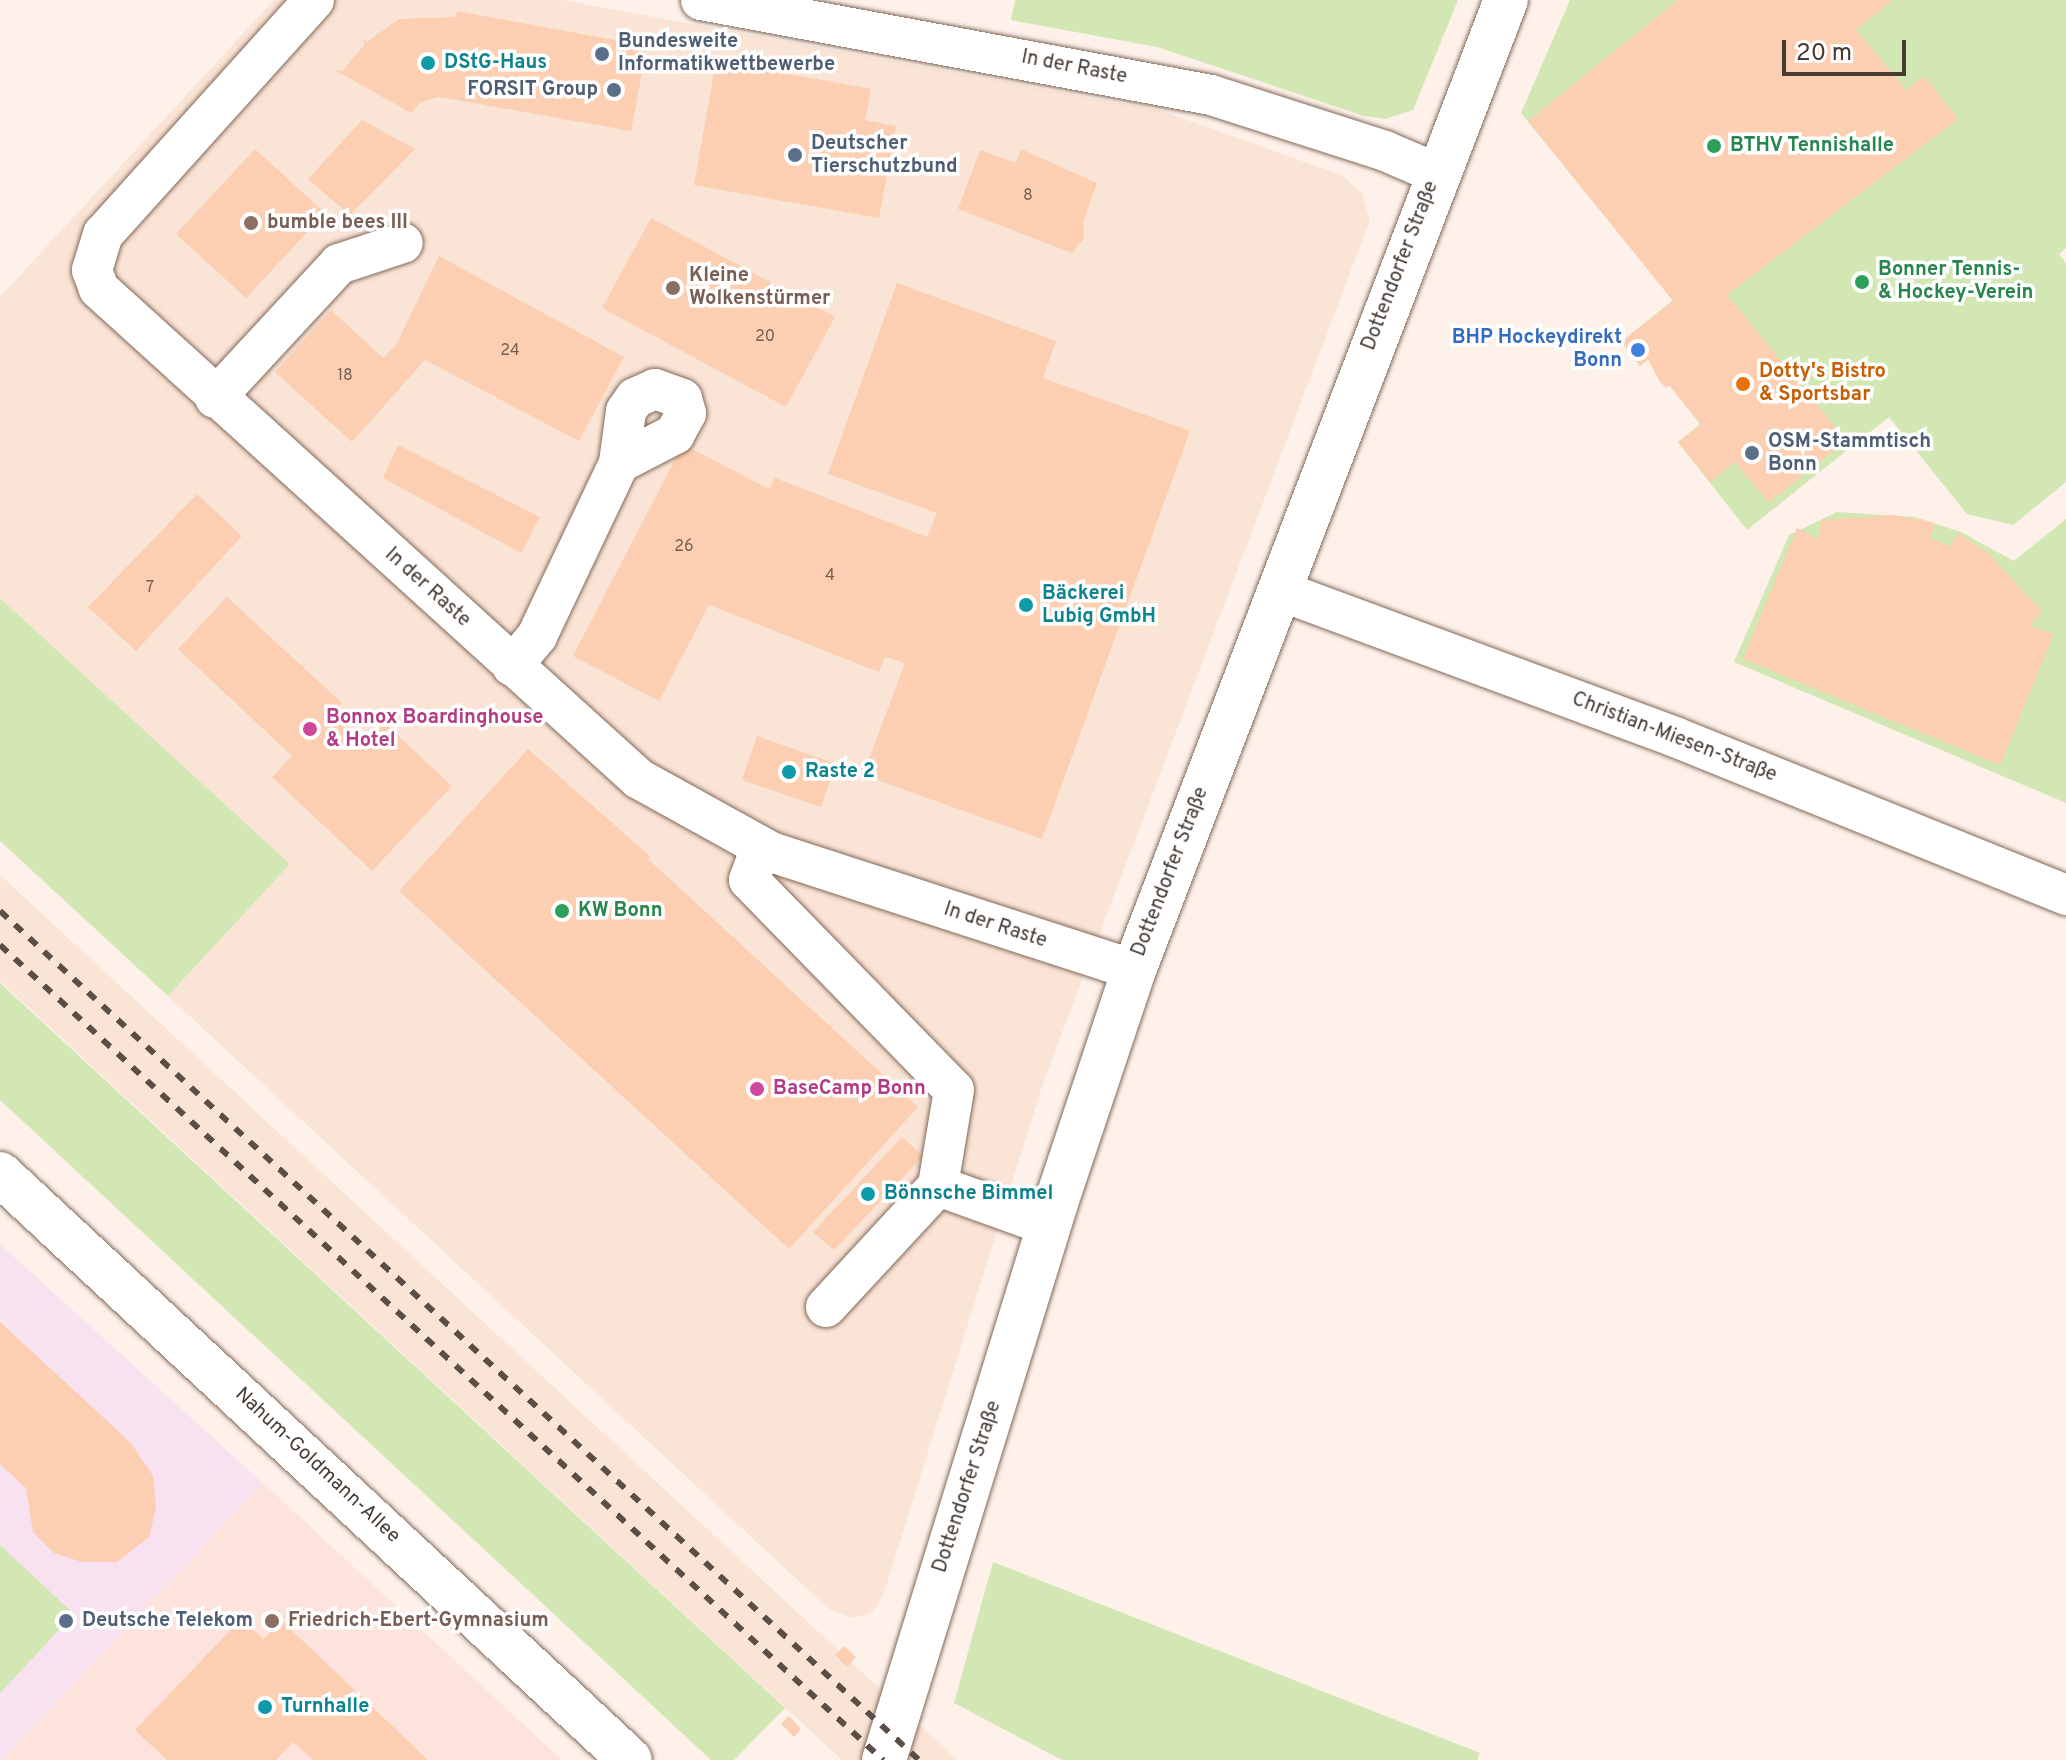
<!DOCTYPE html>
<meta charset="utf-8">
<style>
body{margin:0}
#map{position:relative;width:2066px;height:1760px;overflow:hidden;background:#fdf1ea;font-family:Overpass,sans-serif}
div>[style]{position:absolute}
.commercial>*{inset:0;background:#f8e2f0}
.built>*{inset:0;background:#fae4d6}
.education>*{inset:0;background:#fde3db}
.green>*{inset:0;background:#d2e7b3}
.building>*{inset:0;background:#fccfb2}
.roads{filter:drop-shadow(0 0 2px #826958) drop-shadow(0 0 2px #826958)}
.minor>*{height:40px;margin:-20px;padding:0 20px;transform-origin:20px;border-radius:20px;background:#fff}
.major>*{height:44px;margin:-22px;padding:0 22px;transform-origin:22px;border-radius:22px;background:#fff}
.rail>*{height:6px;margin-top:-3px;transform-origin:0;background:repeating-linear-gradient(90deg,#5a4e47 0 10px,transparent 0 20px)}
.dots>*{width:22px;height:22px;translate:-50% -50%;box-sizing:border-box;border:4px solid #fff;border-radius:50%}
span{translate:-50% -50%;white-space:nowrap;text-align:center;line-height:1.15;-webkit-text-stroke:7px #fff;paint-order:stroke}
.number-label{font-size:16px;color:#745f53}
.number-label span{-webkit-text-stroke-width:0}
.service-label{font-size:20px;color:#4e5e75;font-weight:700}
.left{translate:0 -50%;text-align:left}
.right{translate:-100% -50%;text-align:right}
.culture-label{font-size:20px;color:#0d838f;font-weight:700}
.street-label{font-size:20px;color:#463a33}
.leisure-label{font-size:20px;color:#27864d;font-weight:700}
.education-label{font-size:20px;color:#785e54;font-weight:700}
.shop-label{font-size:20px;color:#366cbe;font-weight:700}
.food-label{font-size:20px;color:#c56008;font-weight:700}
.hotel-label{font-size:20px;color:#b23c85;font-weight:700}
.scale{position:absolute;left:1782px;top:40px;width:124px;height:36px;box-sizing:border-box;border:4px solid #463a33;border-top:0;padding-left:10px;font-size:24px;line-height:28px;white-space:nowrap;color:#463a33;-webkit-text-stroke:6px #fff;paint-order:stroke}
</style>
<div id="map">
<div class="commercial">
<div style="clip-path:polygon(0 1244px,263px 1483px,2px 1760px,0 1760px)"></div>
</div>
<div class="built">
<div style="clip-path:polygon(274px 0,562px 0,1162px 111px,1341px 175px,1362px 193px,1370px 220px,1043px 1083px,883px 1596px,871px 1613px,852px 1618px,829px 1609px,168px 996px,290px 864px,0 598px,0 297px)"></div>
<div style="clip-path:polygon(0 875px,957px 1760px,842px 1760px,0 981px)"></div>
</div>
<div class="education">
<div style="clip-path:polygon(263px 1483px,562px 1760px,2px 1760px)"></div>
</div>
<div class="green">
<div style="clip-path:polygon(1015px 0,1458px 0,1413px 110px,1385px 119px,1364px 116px,1157px 47px,1011px 20px)"></div>
<div style="clip-path:polygon(1570px 0,2066px 0,2066px 248px,2059px 254px,2066px 263px,2066px 482px,2013px 525px,1967px 514px,1889px 417px,1747px 530px,1678px 442px,1700px 424px,1670px 386px,1660px 382px,1648px 359px,1640px 366px,1621px 342px,1673px 300px,1521px 113px)"></div>
<div style="clip-path:polygon(1837px 512px,1915px 517px,1961px 532px,2014px 561px,2066px 519px,2066px 803px,1734px 662px,1789px 535px)"></div>
<div style="clip-path:polygon(0 598px,290px 864px,168px 996px,0 841px)"></div>
<div style="clip-path:polygon(0 983px,785px 1708px,734px 1760px,711px 1760px,0 1100px)"></div>
<div style="clip-path:polygon(0 1545px,74px 1614px,0 1693px)"></div>
<div style="clip-path:polygon(993px 1562px,1480px 1753px,1477px 1760px,1062px 1760px,954px 1703px)"></div>
</div>
<div class="building">
<div style="clip-path:polygon(1678px 0,1893px 0,1856px 30px,1910px 94px,1908px 89px,1924px 76px,1958px 119px,1727px 295px,1846px 440px,1769px 503px,1735px 462px,1710px 482px,1678px 442px,1701px 424px,1669px 385px,1666px 388px,1660px 382px,1648px 359px,1640px 366px,1621px 342px,1673px 301px,1528px 121px)"></div>
<div style="clip-path:polygon(457px 11px,647px 46px,631px 131px,440px 97px,421px 102px,411px 113px,333px 69px,342px 71px,365px 44px,362px 38px,367px 42px,399px 19px,456px 17px)"></div>
<div style="clip-path:polygon(716px 61px,871px 89px,865px 120px,896px 126px,879px 218px,694px 185px)"></div>
<div style="clip-path:polygon(362px 120px,415px 149px,350px 215px,308px 179px)"></div>
<div style="clip-path:polygon(255px 149px,325px 213px,246px 298px,176px 234px)"></div>
<div style="clip-path:polygon(1021px 149px,1097px 183px,1083px 222px,1084px 238px,1072px 253px,958px 209px,980px 150px,1016px 163px)"></div>
<div style="clip-path:polygon(651px 218px,835px 317px,786px 407px,602px 308px)"></div>
<div style="clip-path:polygon(439px 256px,624px 357px,579px 441px,425px 360px,352px 442px,275px 372px,331px 310px,383px 358px,396px 345px)"></div>
<div style="clip-path:polygon(897px 283px,1056px 341px,1043px 378px,1190px 431px,1042px 839px,863px 775px,905px 663px,885px 657px,879px 672px,709px 605px,659px 701px,573px 656px,683px 444px,769px 489px,775px 478px,927px 537px,937px 513px,828px 474px)"></div>
<div style="clip-path:polygon(398px 445px,540px 517px,521px 553px,383px 478px)"></div>
<div style="clip-path:polygon(197px 494px,242px 536px,136px 651px,88px 607px)"></div>
<div style="clip-path:polygon(1893px 515px,1935px 523px,1930px 538px,1951px 547px,1957px 533px,1987px 552px,2042px 611px,2030px 626px,2054px 634px,2000px 765px,1743px 659px,1797px 528px,1819px 539px,1821px 520px)"></div>
<div style="clip-path:polygon(227px 597px,342px 703px,336px 709px,365px 735px,380px 719px,452px 786px,372px 871px,272px 777px,292px 756px,178px 649px)"></div>
<div style="clip-path:polygon(757px 736px,836px 764px,821px 807px,742px 780px)"></div>
<div style="clip-path:polygon(528px 749px,650px 856px,648px 859px,918px 1107px,789px 1249px,399px 891px)"></div>
<div style="clip-path:polygon(902px 1137px,923px 1156px,834px 1250px,813px 1232px)"></div>
<div style="clip-path:polygon(0 1322px,131px 1443px,153px 1476px,156px 1508px,149px 1537px,117px 1562px,82px 1562px,54px 1553px,33px 1532px,26px 1488px,0 1464px)"></div>
<div style="clip-path:polygon(241px 1619px,263px 1639px,282px 1621px,428px 1760px,313px 1760px,293px 1742px,276px 1760px,167px 1760px,135px 1730px)"></div>
<div style="clip-path:polygon(844px 1646px,856px 1657px,847px 1667px,835px 1655px)"></div>
<div style="clip-path:polygon(789px 1716px,801px 1729px,794px 1737px,781px 1724px)"></div>
</div>
<div class="roads">
<div class="minor">
<div style="left:314px;top:0;width:315px;rotate:132deg"></div>
<div style="left:103px;top:234px;width:38px;rotate:107deg"></div>
<div style="left:92px;top:270px;width:20px;rotate:70deg"></div>
<div style="left:99px;top:289px;width:729px;rotate:42.22deg"></div>
<div style="left:639px;top:779px;width:151px;rotate:28.9deg"></div>
<div style="left:771px;top:852px;width:382px;rotate:18deg"></div>
<div style="left:701px;top:0;width:519px;rotate:10.55deg"></div>
<div style="left:1211px;top:95px;width:183px;rotate:17.8deg"></div>
<div style="left:1385px;top:151px;width:56px;rotate:23.3deg"></div>
<div style="left:215px;top:398px;width:183px;rotate:-47.2deg"></div>
<div style="left:339px;top:264px;width:67px;rotate:-18.2deg"></div>
<div style="left:1278px;top:590px;width:423px;rotate:20.3deg"></div>
<div style="left:1675px;top:737px;width:422px;rotate:22deg"></div>
<div style="left:512px;top:666px;width:39px;rotate:-50deg"></div>
<div style="left:537px;top:636px;width:191px;rotate:-64.6deg"></div>
<div style="left:619px;top:463px;width:52px;rotate:-82.3deg"></div>
<div style="left:626px;top:411px;width:16px;rotate:-55deg"></div>
<div style="left:635px;top:398px;width:22px;rotate:-24deg"></div>
<div style="left:655px;top:389px;width:29px;rotate:20deg"></div>
<div style="left:682px;top:399px;width:15px;rotate:74deg"></div>
<div style="left:686px;top:413px;width:24px;rotate:118deg"></div>
<div style="left:675px;top:434px;width:63px;rotate:152.6deg"></div>
<div style="left:761px;top:847px;width:35px;rotate:110deg"></div>
<div style="left:749px;top:880px;width:293px;rotate:45.7deg"></div>
<div style="left:954px;top:1090px;width:97px;rotate:99.5deg"></div>
<div style="left:826px;top:1307px;width:165px;rotate:-47.2deg"></div>
<div style="left:938px;top:1186px;width:118px;rotate:19.8deg"></div>
</div>
<div class="major">
<div style="left:0;top:1174px;width:860px;rotate:42.93deg"></div>
<div style="left:884px;top:1760px;width:583px;rotate:-72.84deg"></div>
<div style="left:1056px;top:1203px;width:246px;rotate:-71.5deg"></div>
<div style="left:1134px;top:970px;width:1039px;rotate:-69.02deg"></div>
</div>
</div>
<div class="rail">
<div style="left:0;top:911px;width:1251px;rotate:42.73deg"></div>
<div style="left:0;top:945px;width:1202px;rotate:42.71deg"></div>
</div>
<div class="dots">
<div style="left:602px;top:54px;background:#5c6f8a"></div>
<div style="left:428px;top:63px;background:#0f9aa8"></div>
<div style="left:614px;top:90px;background:#5c6f8a"></div>
<div style="left:1714px;top:146px;background:#2e9e5b"></div>
<div style="left:795px;top:155px;background:#5c6f8a"></div>
<div style="left:251px;top:223px;background:#8d6e63"></div>
<div style="left:1862px;top:282px;background:#2e9e5b"></div>
<div style="left:673px;top:288px;background:#8d6e63"></div>
<div style="left:1638px;top:350px;background:#3f7fe0"></div>
<div style="left:1743px;top:384px;background:#e8710a"></div>
<div style="left:1752px;top:453px;background:#5c6f8a"></div>
<div style="left:1026px;top:605px;background:#0f9aa8"></div>
<div style="left:310px;top:729px;background:#d1479c"></div>
<div style="left:789px;top:772px;background:#0f9aa8"></div>
<div style="left:562px;top:911px;background:#2e9e5b"></div>
<div style="left:757px;top:1089px;background:#d1479c"></div>
<div style="left:868px;top:1194px;background:#0f9aa8"></div>
<div style="left:66px;top:1621px;background:#5c6f8a"></div>
<div style="left:272px;top:1621px;background:#8d6e63"></div>
<div style="left:265px;top:1707px;background:#0f9aa8"></div>
</div>
<div class="number-label">
<span style="left:1028px;top:196px">8</span>
<span style="left:765px;top:337px">20</span>
<span style="left:510px;top:351px">24</span>
<span style="left:345px;top:376px">18</span>
<span style="left:684px;top:547px">26</span>
<span style="left:830px;top:576px">4</span>
<span style="left:150px;top:588px">7</span>
</div>
<div class="service-label">
<span class="left" style="left:618px;top:54px">Bundesweite<br>Informatikwettbewerbe</span>
<span class="right" style="left:598px;top:90px">FORSIT Group</span>
<span class="left" style="left:811px;top:156px">Deutscher<br>Tierschutzbund</span>
<span class="left" style="left:1768px;top:454px">OSM-Stammtisch<br>Bonn</span>
<span class="left" style="left:82px;top:1621px">Deutsche Telekom</span>
</div>
<div class="culture-label">
<span class="left" style="left:444px;top:63px">DStG-Haus</span>
<span class="left" style="left:1042px;top:606px">Bäckerei<br>Lubig GmbH</span>
<span class="left" style="left:805px;top:772px">Raste 2</span>
<span class="left" style="left:884px;top:1194px">Bönnsche Bimmel</span>
<span class="left" style="left:281px;top:1707px">Turnhalle</span>
</div>
<div class="street-label">
<span style="left:1074px;top:68px;rotate:11deg">In der Raste</span>
<span style="left:1401px;top:266px;rotate:-69deg">Dottendorfer Straße</span>
<span style="left:427px;top:588px;rotate:42deg">In der Raste</span>
<span style="left:1674px;top:738px;rotate:21deg">Christian-Miesen-Straße</span>
<span style="left:1171px;top:872px;rotate:-69deg">Dottendorfer Straße</span>
<span style="left:995px;top:926px;rotate:18deg">In der Raste</span>
<span style="left:317px;top:1466px;rotate:43deg">Nahum-Goldmann-Allee</span>
<span style="left:968px;top:1487px;rotate:-72deg">Dottendorfer Straße</span>
</div>
<div class="leisure-label">
<span class="left" style="left:1730px;top:146px">BTHV Tennishalle</span>
<span class="left" style="left:1878px;top:282px">Bonner Tennis-<br>&amp; Hockey-Verein</span>
<span class="left" style="left:578px;top:911px">KW Bonn</span>
</div>
<div class="education-label">
<span class="left" style="left:267px;top:223px">bumble bees III</span>
<span class="left" style="left:689px;top:288px">Kleine<br>Wolkenstürmer</span>
<span class="left" style="left:288px;top:1621px">Friedrich-Ebert-Gymnasium</span>
</div>
<div class="shop-label">
<span class="right" style="left:1622px;top:350px">BHP Hockeydirekt<br>Bonn</span>
</div>
<div class="food-label">
<span class="left" style="left:1759px;top:384px">Dotty's Bistro<br>&amp; Sportsbar</span>
</div>
<div class="hotel-label">
<span class="left" style="left:326px;top:730px">Bonnox Boardinghouse<br>&amp; Hotel</span>
<span class="left" style="left:773px;top:1089px">BaseCamp Bonn</span>
</div>
<div class="scale">20 m</div>
</div>
